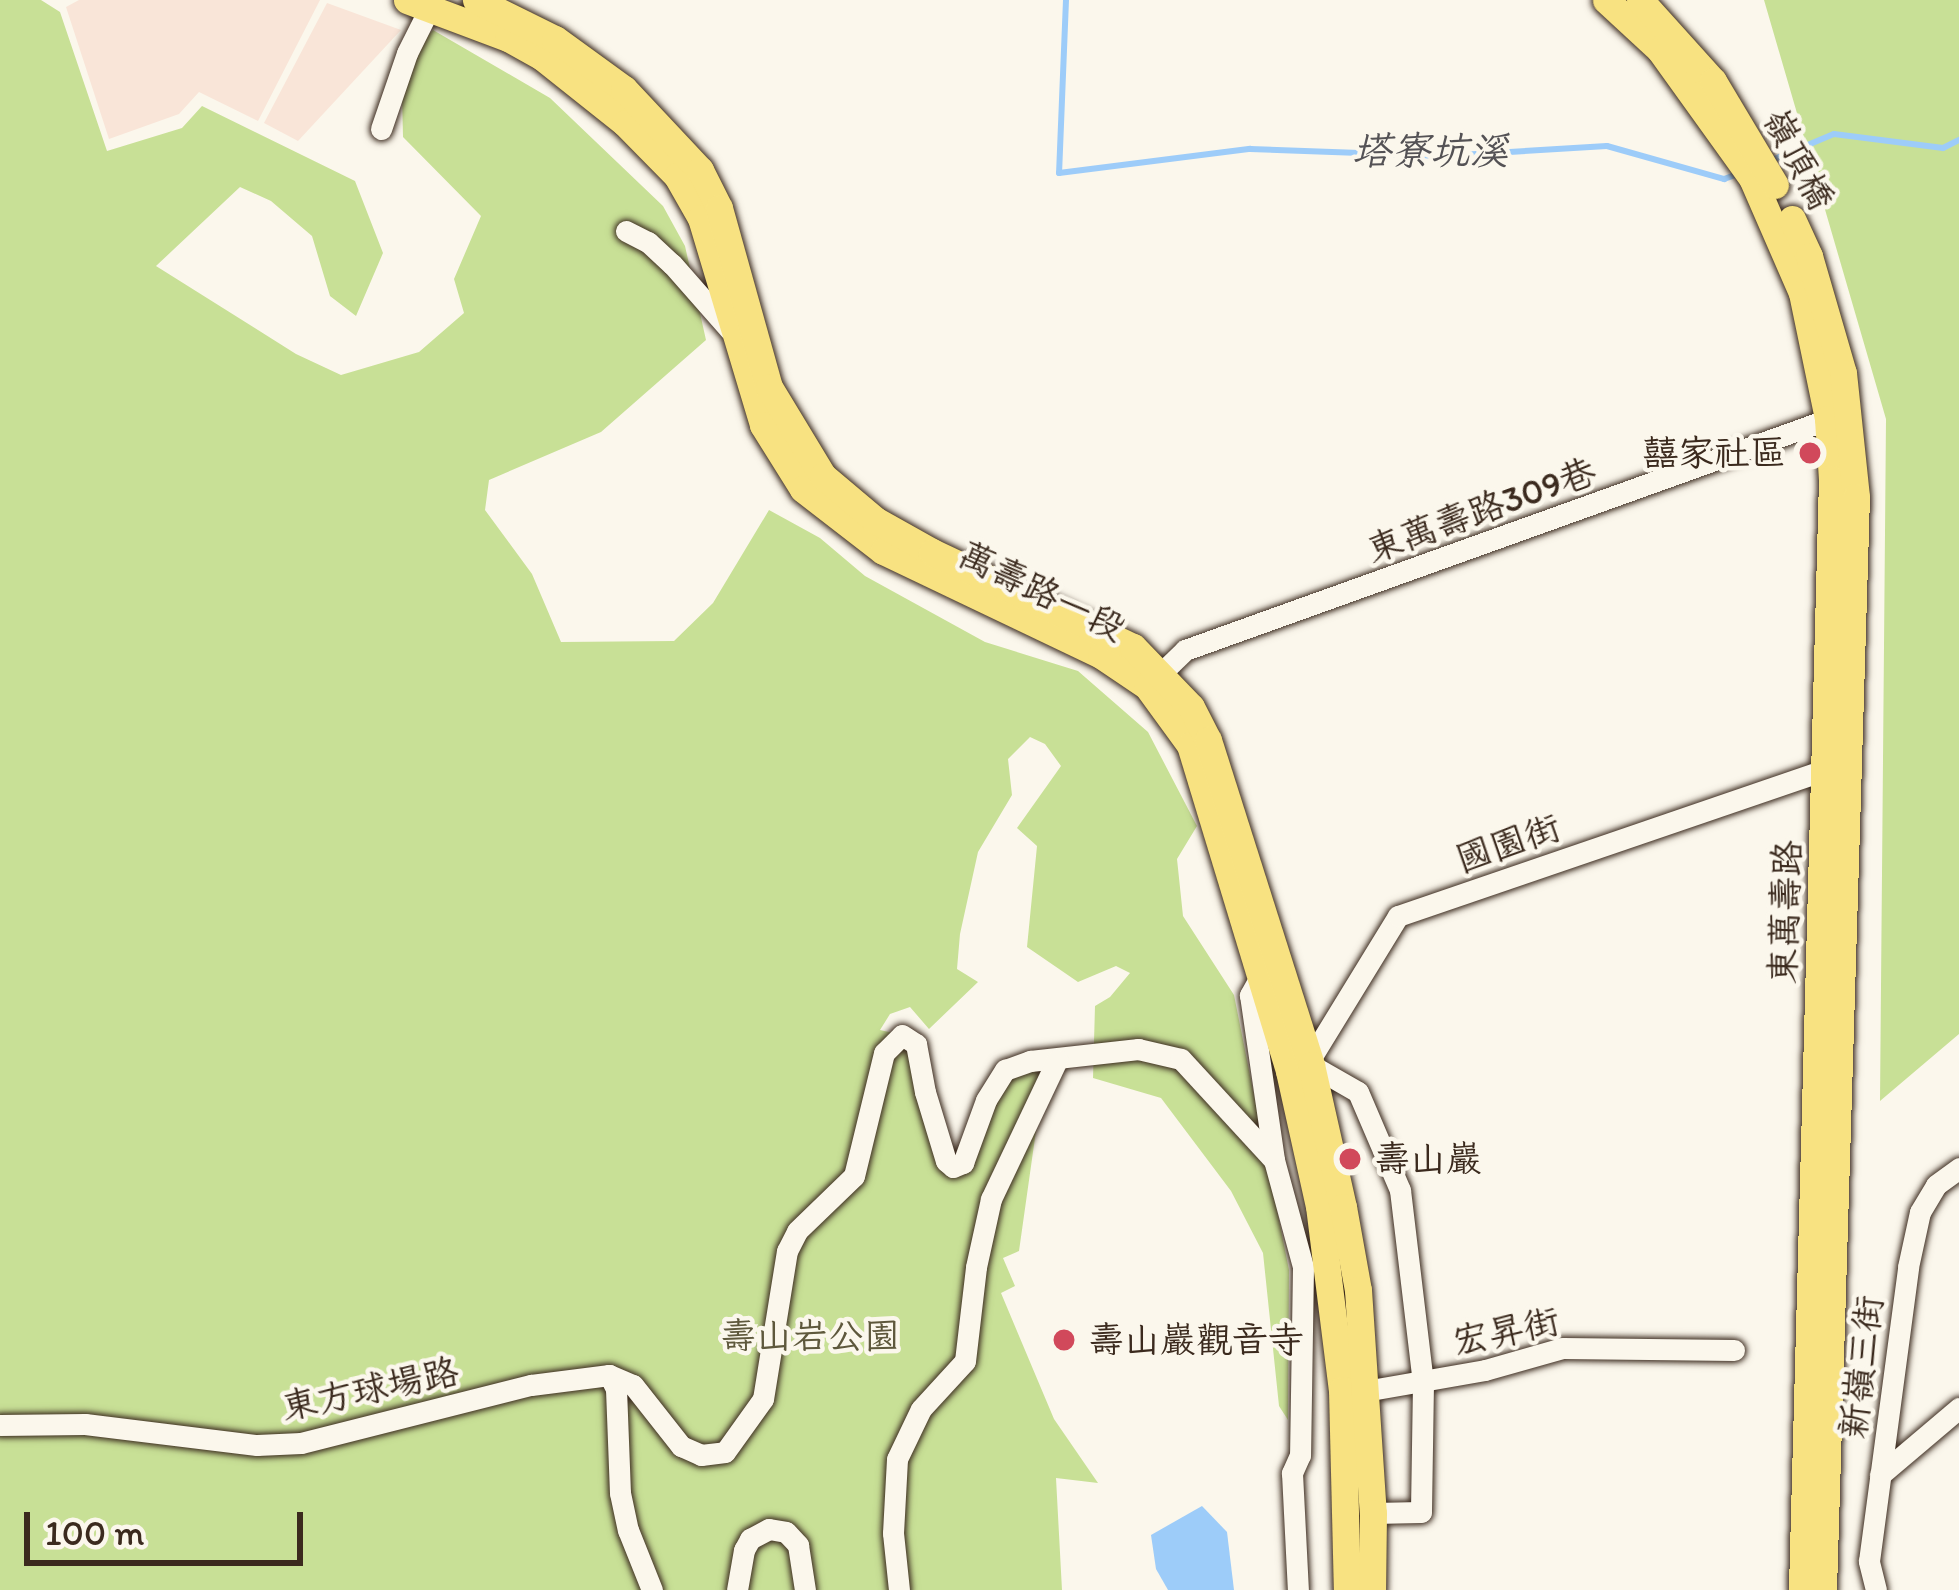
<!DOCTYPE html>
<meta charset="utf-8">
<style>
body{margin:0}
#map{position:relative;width:1959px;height:1590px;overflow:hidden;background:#fbf7ec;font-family:Itim,"LXGW WenKai TC",sans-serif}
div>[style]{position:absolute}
.built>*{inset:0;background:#f9e5d8}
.green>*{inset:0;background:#c8e096}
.water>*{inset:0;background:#9dccf9}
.stream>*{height:6px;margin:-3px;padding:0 3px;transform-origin:3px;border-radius:3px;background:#9dccf9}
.roads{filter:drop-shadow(0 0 3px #3b2a1e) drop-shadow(0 0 3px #3b2a1e)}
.minor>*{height:21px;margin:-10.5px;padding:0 10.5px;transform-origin:10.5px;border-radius:10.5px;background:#fbf7ec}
.major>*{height:27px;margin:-13.5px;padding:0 13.5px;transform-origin:13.5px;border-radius:13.5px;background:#f8e281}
.dots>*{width:33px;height:33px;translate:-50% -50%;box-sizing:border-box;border:6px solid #fbf7ec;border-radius:50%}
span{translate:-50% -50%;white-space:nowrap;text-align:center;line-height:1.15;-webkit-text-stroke:9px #fbf7ec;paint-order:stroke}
.street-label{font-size:36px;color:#3b2a1e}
.poi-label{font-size:36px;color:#3b2a1e}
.right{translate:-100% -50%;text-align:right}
.left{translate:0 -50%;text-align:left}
.park-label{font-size:36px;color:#5e583c}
.water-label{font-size:39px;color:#545255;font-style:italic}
.scale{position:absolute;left:24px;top:1512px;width:279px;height:54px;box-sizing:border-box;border:6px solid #3b2a1e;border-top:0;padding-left:15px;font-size:36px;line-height:42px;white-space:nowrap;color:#3b2a1e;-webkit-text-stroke:9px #fbf7ec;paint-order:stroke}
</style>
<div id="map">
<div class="built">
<div style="clip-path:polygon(79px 0,320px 0,258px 121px,199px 92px,179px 114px,109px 139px,66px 7px)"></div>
<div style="clip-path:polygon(327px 3px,401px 30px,298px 141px,264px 123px)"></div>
</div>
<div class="green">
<div style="clip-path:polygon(0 0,41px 0,60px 12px,107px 151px,182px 128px,202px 106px,355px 181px,383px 253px,356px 316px,330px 296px,312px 236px,271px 201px,240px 187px,156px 266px,296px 354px,341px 375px,419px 352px,464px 313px,454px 279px,481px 216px,403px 137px,402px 96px,414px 49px,433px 30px,550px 98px,663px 206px,685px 246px,706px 340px,601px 432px,489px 480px,485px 510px,532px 574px,561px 642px,674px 641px,713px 603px,769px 510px,820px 538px,865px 576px,985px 642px,1078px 671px,1148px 732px,1197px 826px,1177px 859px,1183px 916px,1234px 995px,1289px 1270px,1288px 1420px,1279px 1406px,1263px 1253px,1231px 1191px,1161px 1098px,1093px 1078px,1095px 1006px,1110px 997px,1130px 973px,1116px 966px,1078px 982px,1027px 947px,1037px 846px,1017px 828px,1061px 766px,1045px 744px,1030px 737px,1008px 759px,1012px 795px,978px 852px,960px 934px,957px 969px,978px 982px,929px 1029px,910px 1007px,890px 1014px,880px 1030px,902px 1035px,953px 1167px,995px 1081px,1046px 1060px,1019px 1251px,1003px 1258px,1015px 1286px,1001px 1293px,1054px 1419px,1098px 1483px,1056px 1478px,1062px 1590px,0 1590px)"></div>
<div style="clip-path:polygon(1764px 0,1959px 0,1959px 1034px,1880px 1101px,1886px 419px)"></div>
</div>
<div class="water">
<div style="clip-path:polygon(1202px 1506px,1227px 1532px,1234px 1590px,1168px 1590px,1156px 1569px,1151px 1535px)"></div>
</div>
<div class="stream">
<div style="left:1066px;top:0;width:173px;rotate:92.3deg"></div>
<div style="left:1059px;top:173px;width:193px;rotate:-7.2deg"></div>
<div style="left:1250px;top:149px;width:193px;rotate:2.1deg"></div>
<div style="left:1443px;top:156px;width:164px;rotate:-3.5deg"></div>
<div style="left:1607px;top:146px;width:122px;rotate:15.8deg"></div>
<div style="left:1724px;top:179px;width:15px;rotate:-20deg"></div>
<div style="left:1772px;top:160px;width:67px;rotate:-22.8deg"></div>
<div style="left:1834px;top:134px;width:110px;rotate:7.3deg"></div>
<div style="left:1943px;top:148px;width:18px;rotate:-27deg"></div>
</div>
<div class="roads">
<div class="minor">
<div style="left:381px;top:129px;width:80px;rotate:-71.1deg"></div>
<div style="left:407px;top:53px;width:51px;rotate:-63.4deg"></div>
<div style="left:626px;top:231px;width:25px;rotate:27deg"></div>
<div style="left:648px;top:242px;width:33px;rotate:43deg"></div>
<div style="left:672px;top:264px;width:88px;rotate:48.7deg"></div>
<div style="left:1152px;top:682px;width:46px;rotate:-44.1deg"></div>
<div style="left:1185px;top:650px;width:696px;rotate:-19.74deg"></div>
<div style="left:1268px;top:974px;width:9px;rotate:159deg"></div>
<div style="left:1260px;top:977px;width:21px;rotate:119deg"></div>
<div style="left:1250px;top:995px;width:167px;rotate:81.7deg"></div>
<div style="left:1274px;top:1160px;width:111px;rotate:74.8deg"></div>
<div style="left:1303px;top:1267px;width:188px;rotate:90.9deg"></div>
<div style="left:1300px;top:1455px;width:20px;rotate:114deg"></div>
<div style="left:1292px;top:1473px;width:117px;rotate:87.1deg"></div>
<div style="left:1311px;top:1065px;width:54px;rotate:29.9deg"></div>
<div style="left:1358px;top:1092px;width:107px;rotate:66.8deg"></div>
<div style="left:1400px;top:1190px;width:194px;rotate:83.2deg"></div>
<div style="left:1423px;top:1383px;width:129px;rotate:90.9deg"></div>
<div style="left:1421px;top:1512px;width:48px;rotate:178.8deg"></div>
<div style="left:1306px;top:1066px;width:176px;rotate:-58.5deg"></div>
<div style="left:1398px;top:916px;width:451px;rotate:-18.9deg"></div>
<div style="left:609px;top:1375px;width:16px;rotate:63deg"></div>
<div style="left:616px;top:1389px;width:104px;rotate:87.8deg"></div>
<div style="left:620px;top:1493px;width:38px;rotate:78deg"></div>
<div style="left:628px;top:1530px;width:65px;rotate:68.2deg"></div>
<div style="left:1365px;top:1391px;width:122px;rotate:-9.9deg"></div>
<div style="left:1485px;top:1370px;width:81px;rotate:-15.8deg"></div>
<div style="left:1563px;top:1348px;width:171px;rotate:0.7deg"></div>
<div style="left:0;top:1425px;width:85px;rotate:-0.7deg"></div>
<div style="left:85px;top:1424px;width:173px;rotate:7deg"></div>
<div style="left:257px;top:1445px;width:44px;rotate:-2.6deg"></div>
<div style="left:301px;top:1443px;width:237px;rotate:-14.2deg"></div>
<div style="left:531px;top:1385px;width:79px;rotate:-7.3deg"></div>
<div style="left:609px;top:1375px;width:26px;rotate:23deg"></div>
<div style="left:633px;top:1385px;width:78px;rotate:51.8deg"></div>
<div style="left:681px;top:1446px;width:22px;rotate:24deg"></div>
<div style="left:701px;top:1455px;width:24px;rotate:-7deg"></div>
<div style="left:725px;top:1452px;width:65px;rotate:-54.4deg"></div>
<div style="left:763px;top:1399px;width:150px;rotate:-80.8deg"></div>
<div style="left:787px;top:1251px;width:22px;rotate:-63deg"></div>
<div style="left:797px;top:1231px;width:79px;rotate:-44deg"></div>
<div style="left:854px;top:1176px;width:127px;rotate:-76.3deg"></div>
<div style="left:884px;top:1053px;width:25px;rotate:-45deg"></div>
<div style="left:902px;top:1035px;width:17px;rotate:33deg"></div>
<div style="left:916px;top:1044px;width:49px;rotate:79.4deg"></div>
<div style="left:925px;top:1092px;width:72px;rotate:73.1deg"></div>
<div style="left:946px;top:1161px;width:9px;rotate:41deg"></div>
<div style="left:953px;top:1167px;width:11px;rotate:-22deg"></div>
<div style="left:963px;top:1163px;width:67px;rotate:-69.9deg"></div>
<div style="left:986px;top:1100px;width:36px;rotate:-58deg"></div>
<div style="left:1005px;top:1070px;width:27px;rotate:-20deg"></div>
<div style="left:1030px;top:1061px;width:109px;rotate:-6.3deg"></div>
<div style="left:1138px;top:1049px;width:44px;rotate:13.1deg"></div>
<div style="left:1181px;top:1059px;width:137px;rotate:47.4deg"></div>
<div style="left:1880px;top:1475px;width:104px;rotate:-40.3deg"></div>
<div style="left:737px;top:1590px;width:41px;rotate:-80.1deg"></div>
<div style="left:744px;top:1550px;width:13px;rotate:-61deg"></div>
<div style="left:750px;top:1539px;width:21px;rotate:-28deg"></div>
<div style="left:769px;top:1529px;width:17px;rotate:10deg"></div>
<div style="left:786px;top:1532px;width:18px;rotate:47deg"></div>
<div style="left:798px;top:1545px;width:46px;rotate:81.2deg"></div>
<div style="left:899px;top:1590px;width:57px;rotate:-96deg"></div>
<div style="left:893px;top:1533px;width:74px;rotate:-86.9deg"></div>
<div style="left:897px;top:1459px;width:55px;rotate:-64.4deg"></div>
<div style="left:921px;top:1409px;width:65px;rotate:-47.5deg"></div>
<div style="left:965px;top:1361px;width:95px;rotate:-83.3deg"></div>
<div style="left:976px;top:1267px;width:70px;rotate:-77.6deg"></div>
<div style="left:991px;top:1199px;width:154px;rotate:-64.6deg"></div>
<div style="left:1876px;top:1590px;width:30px;rotate:-104deg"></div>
<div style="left:1869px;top:1561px;width:297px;rotate:-82.4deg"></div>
<div style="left:1908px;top:1267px;width:56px;rotate:-77.7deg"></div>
<div style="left:1920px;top:1212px;width:31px;rotate:-59deg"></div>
<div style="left:1936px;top:1185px;width:29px;rotate:-36deg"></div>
</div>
<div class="major">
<div style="left:407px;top:0;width:108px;rotate:20.6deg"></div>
<div style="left:508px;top:38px;width:39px;rotate:29deg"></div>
<div style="left:542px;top:57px;width:106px;rotate:38.5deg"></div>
<div style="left:625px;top:123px;width:74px;rotate:45.5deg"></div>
<div style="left:677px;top:176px;width:48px;rotate:60.3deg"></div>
<div style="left:701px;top:218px;width:216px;rotate:73.3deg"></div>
<div style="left:763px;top:425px;width:75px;rotate:58deg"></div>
<div style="left:803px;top:489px;width:101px;rotate:37.8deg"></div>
<div style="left:883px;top:551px;width:242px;rotate:25.5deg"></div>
<div style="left:1101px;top:655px;width:55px;rotate:34deg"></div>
<div style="left:1147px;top:686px;width:73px;rotate:53.9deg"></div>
<div style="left:1190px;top:745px;width:341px;rotate:73.1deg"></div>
<div style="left:1289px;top:1071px;width:138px;rotate:77.5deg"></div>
<div style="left:1319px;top:1206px;width:185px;rotate:82.9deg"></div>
<div style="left:1342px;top:1390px;width:200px;rotate:88.6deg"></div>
<div style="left:476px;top:0;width:88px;rotate:26.3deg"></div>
<div style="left:555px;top:39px;width:85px;rotate:35.9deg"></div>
<div style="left:624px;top:89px;width:111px;rotate:46.8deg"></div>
<div style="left:700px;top:170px;width:42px;rotate:63.4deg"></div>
<div style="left:719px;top:208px;width:186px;rotate:74.4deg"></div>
<div style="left:769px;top:387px;width:104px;rotate:58.8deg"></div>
<div style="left:823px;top:476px;width:68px;rotate:40.2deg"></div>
<div style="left:875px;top:520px;width:65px;rotate:29.3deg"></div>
<div style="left:932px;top:552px;width:222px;rotate:25.3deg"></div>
<div style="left:1133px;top:647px;width:83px;rotate:46deg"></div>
<div style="left:1191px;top:707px;width:37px;rotate:63deg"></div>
<div style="left:1208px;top:740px;width:341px;rotate:72.4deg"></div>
<div style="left:1311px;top:1065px;width:146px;rotate:77.3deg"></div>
<div style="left:1343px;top:1207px;width:84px;rotate:79.8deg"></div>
<div style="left:1358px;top:1290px;width:224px;rotate:86.2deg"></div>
<div style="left:1373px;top:1513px;width:77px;rotate:90.7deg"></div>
<div style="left:1606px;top:0;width:74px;rotate:42.8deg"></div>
<div style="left:1660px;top:50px;width:158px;rotate:54.3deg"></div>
<div style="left:1752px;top:178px;width:125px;rotate:66.5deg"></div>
<div style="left:1802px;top:293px;width:129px;rotate:78.3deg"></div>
<div style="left:1828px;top:419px;width:60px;rotate:86.2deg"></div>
<div style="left:1832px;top:479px;width:1111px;rotate:91.55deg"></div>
<div style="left:1640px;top:0;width:109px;rotate:48deg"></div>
<div style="left:1713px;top:81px;width:121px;rotate:59.2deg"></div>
<div style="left:1792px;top:219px;width:41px;rotate:65.3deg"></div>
<div style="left:1809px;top:256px;width:122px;rotate:73.8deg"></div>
<div style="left:1843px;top:373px;width:125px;rotate:84deg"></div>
<div style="left:1856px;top:497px;width:1093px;rotate:91.73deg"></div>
</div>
</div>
<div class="dots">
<div style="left:1810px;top:453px;background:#d1495b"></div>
<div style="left:1350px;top:1159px;background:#d1495b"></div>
<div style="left:1064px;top:1340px;background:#d1495b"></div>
</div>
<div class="street-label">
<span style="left:1799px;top:159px;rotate:62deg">嶺頂橋</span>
<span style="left:1481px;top:510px;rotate:-20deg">東萬壽路309巷</span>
<span style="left:1042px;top:591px;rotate:26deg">萬壽路一段</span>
<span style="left:1508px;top:843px;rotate:-19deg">國園街</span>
<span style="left:1785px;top:912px;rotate:-88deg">東萬壽路</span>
<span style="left:1506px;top:1331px;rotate:-12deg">宏昇街</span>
<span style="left:1861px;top:1367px;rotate:-83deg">新嶺三街</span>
<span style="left:370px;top:1389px;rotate:-12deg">東方球場路</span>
</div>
<div class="poi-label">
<span class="right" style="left:1786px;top:453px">囍家社區</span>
<span class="left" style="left:1374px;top:1159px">壽山巖</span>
<span class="left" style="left:1088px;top:1340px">壽山巖觀音寺</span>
</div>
<div class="park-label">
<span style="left:810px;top:1336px">壽山岩公園</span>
</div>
<div class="water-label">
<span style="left:1430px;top:151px">塔寮坑溪</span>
</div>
<div class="scale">100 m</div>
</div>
